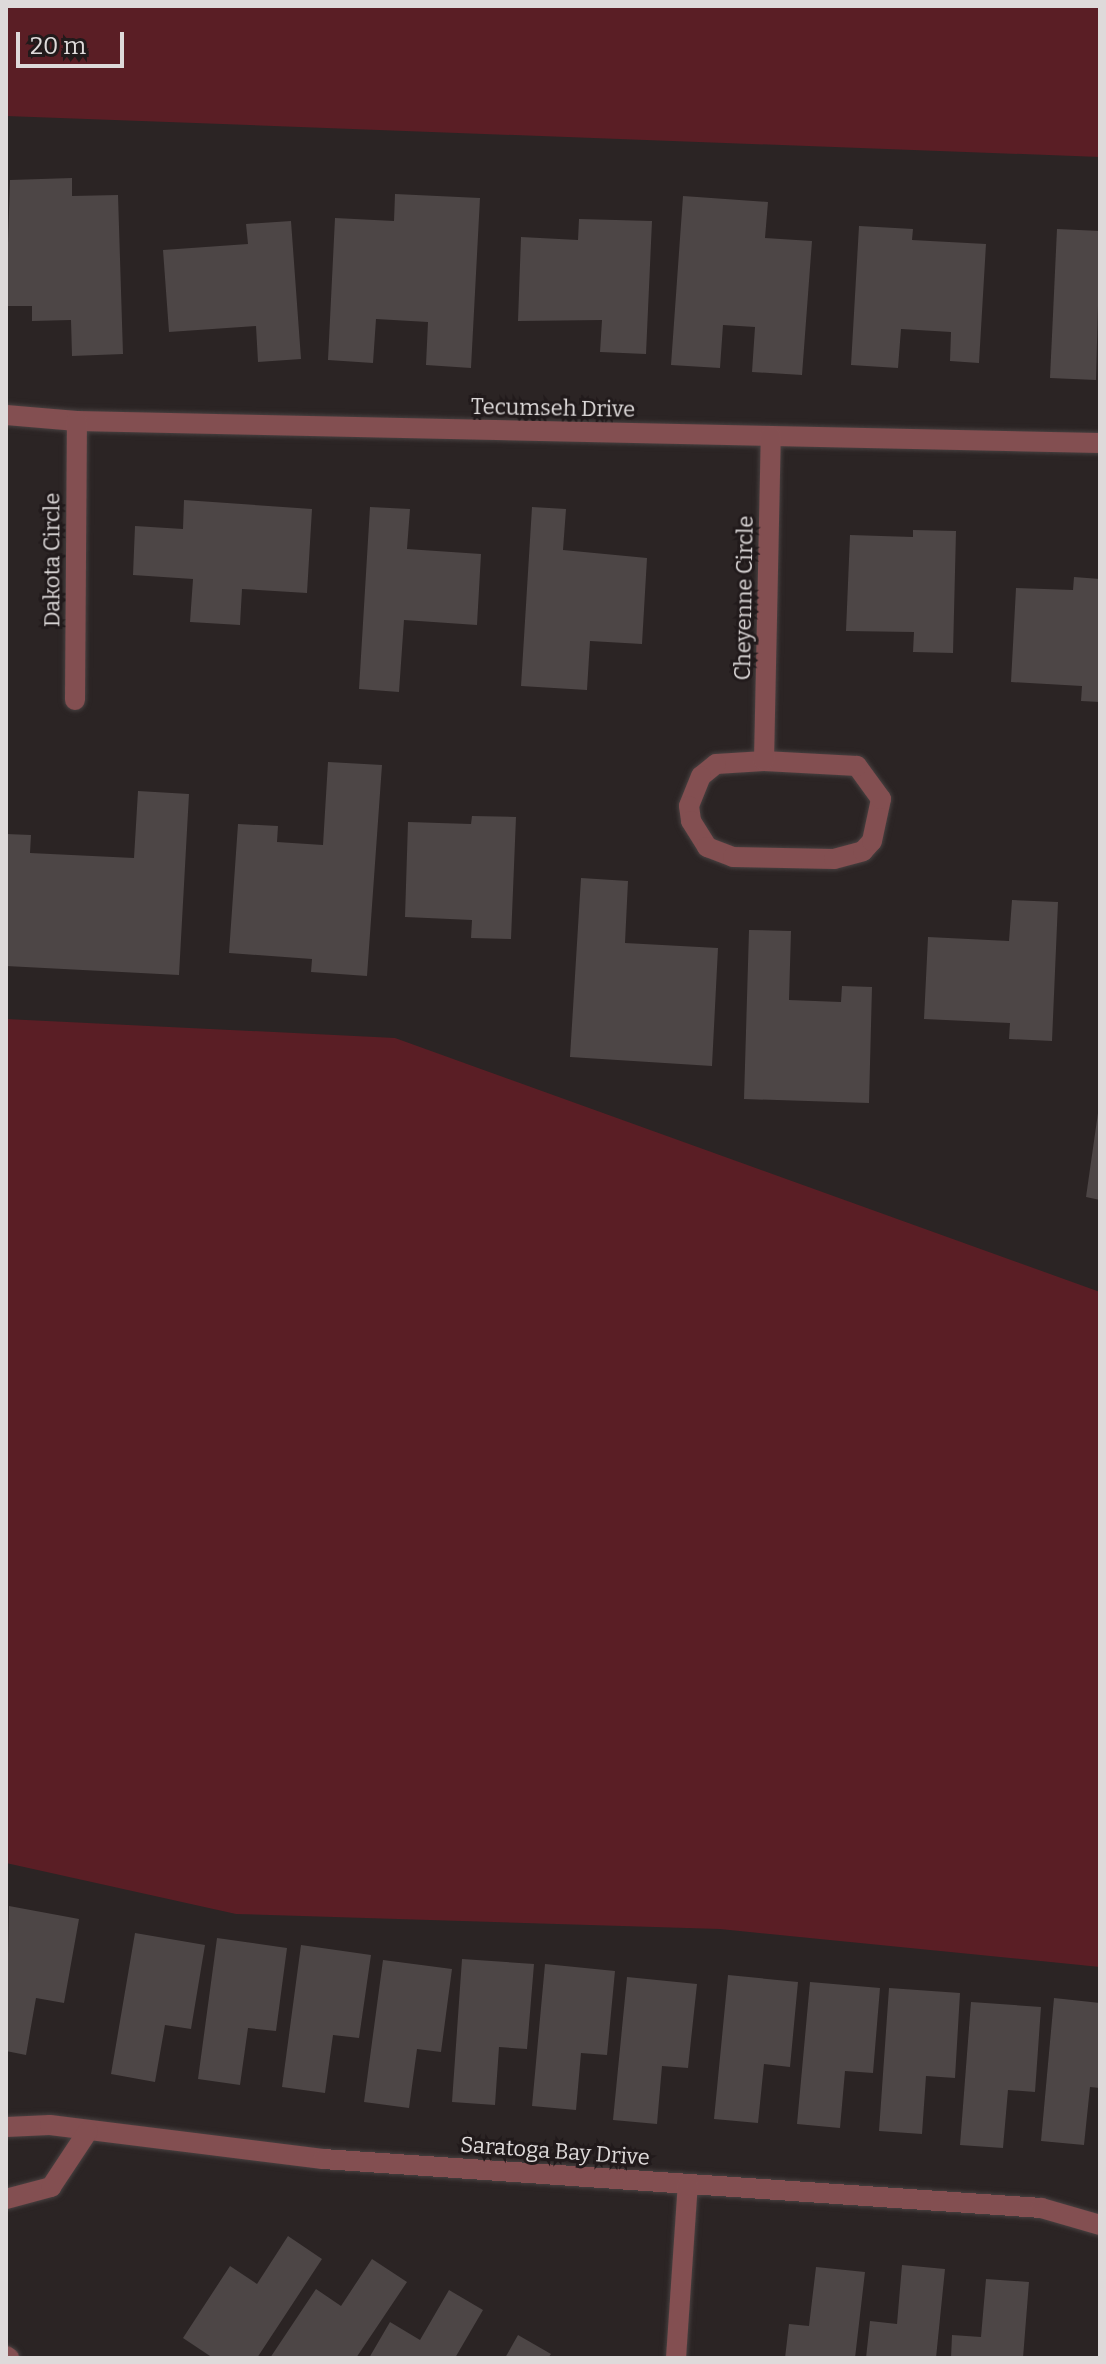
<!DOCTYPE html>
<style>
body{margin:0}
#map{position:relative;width:1106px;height:2364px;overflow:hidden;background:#2b2424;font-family:Bitter,serif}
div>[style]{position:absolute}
.green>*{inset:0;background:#5a1e25}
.building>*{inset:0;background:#4d4646}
.roads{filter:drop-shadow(0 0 2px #484141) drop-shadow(0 0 2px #484141)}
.minor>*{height:20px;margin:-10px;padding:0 10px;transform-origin:10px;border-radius:10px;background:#834f51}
span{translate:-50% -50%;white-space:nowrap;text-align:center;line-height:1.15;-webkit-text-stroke:6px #211a1b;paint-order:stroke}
.street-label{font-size:22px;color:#dedada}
.frame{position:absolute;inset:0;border:8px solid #dedada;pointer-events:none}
.scale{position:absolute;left:16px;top:32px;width:108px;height:36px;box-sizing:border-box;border:4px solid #dedada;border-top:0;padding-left:10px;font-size:24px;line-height:28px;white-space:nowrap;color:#dedada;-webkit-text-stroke:6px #211a1b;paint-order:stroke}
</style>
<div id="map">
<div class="green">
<div style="clip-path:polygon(6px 6px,1100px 6px,1100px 157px,6px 116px)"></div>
<div style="clip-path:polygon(6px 1019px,395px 1038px,1100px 1292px,1100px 1967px,720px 1929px,236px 1914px,6px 1863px)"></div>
</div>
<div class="building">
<div style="clip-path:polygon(72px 178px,72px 196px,118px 195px,123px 354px,72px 356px,71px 320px,32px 321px,32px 306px,6px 306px,10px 180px)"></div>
<div style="clip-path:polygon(395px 194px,480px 198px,471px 368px,426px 365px,428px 322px,376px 319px,373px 363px,328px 360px,335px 218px,394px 221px)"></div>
<div style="clip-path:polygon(683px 196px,768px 202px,765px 238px,812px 241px,802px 375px,752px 372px,755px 327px,723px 325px,720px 368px,671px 365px)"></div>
<div style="clip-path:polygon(579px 219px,652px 221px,646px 354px,600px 352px,602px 320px,518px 321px,521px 237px,578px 240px)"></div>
<div style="clip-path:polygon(291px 221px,301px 359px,258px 362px,256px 326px,169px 332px,163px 250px,248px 244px,246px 224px)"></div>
<div style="clip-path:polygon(859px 226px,913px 229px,912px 240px,986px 244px,979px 363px,950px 361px,951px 332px,901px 329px,898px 368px,851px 365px)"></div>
<div style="clip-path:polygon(1057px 229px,1100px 231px,1096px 380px,1050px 378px)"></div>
<div style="clip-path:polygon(184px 500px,312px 509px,307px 593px,242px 589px,240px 625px,190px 622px,193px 579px,133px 575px,135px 526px,183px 529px)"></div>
<div style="clip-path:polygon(370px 507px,410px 509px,407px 549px,481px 554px,477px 625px,404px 620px,399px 692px,359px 689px)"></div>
<div style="clip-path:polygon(532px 507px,566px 509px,563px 550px,647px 558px,642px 644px,590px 641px,587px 690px,521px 686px)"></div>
<div style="clip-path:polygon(913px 530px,956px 531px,953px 653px,913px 652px,914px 632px,846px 631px,850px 535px,913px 537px)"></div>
<div style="clip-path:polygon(1074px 577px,1100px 579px,1100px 702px,1081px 701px,1082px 686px,1011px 682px,1016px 588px,1073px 590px)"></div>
<div style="clip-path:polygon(328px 762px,382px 765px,367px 976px,311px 972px,312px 959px,229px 953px,238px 824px,278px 826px,277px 842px,323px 845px)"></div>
<div style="clip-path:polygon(138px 791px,189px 794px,179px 975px,6px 966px,6px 834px,31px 835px,30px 853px,134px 858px)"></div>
<div style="clip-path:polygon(472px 816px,516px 817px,511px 939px,471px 938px,472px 920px,405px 917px,408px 822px,471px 824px)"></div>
<div style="clip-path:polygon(581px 878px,628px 881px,625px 943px,718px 948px,712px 1066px,570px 1057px)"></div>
<div style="clip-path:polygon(1012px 900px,1058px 902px,1052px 1041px,1009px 1039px,1010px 1023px,924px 1019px,928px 937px,1009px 941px)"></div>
<div style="clip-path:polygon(749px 930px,791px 931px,789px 1000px,841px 1002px,842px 986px,872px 987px,869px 1103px,744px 1099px)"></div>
<div style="clip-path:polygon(1098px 1113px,1100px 1113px,1100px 1200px,1086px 1197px)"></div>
<div style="clip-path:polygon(9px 1906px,79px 1919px,64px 2003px,36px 1998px,26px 2055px,6px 2051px)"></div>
<div style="clip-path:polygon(135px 1933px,205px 1945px,191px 2029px,165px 2025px,155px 2082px,111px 2074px)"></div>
<div style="clip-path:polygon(217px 1938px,287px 1948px,276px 2031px,248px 2028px,240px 2085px,198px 2079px)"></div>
<div style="clip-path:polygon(301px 1945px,371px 1955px,359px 2038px,333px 2035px,325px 2093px,282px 2087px)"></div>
<div style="clip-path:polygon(462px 1959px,534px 1964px,527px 2049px,499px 2047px,495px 2105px,452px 2102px)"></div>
<div style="clip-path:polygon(383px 1960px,452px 1969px,441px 2052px,417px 2049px,409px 2108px,364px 2102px)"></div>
<div style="clip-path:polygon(545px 1964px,615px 1971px,607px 2055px,581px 2053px,576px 2110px,532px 2106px)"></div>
<div style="clip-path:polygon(728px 1975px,798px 1982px,790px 2067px,764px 2064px,758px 2123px,714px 2119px)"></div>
<div style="clip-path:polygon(627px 1977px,697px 1984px,688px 2068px,662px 2066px,657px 2124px,613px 2120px)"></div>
<div style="clip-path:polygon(810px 1982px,880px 1988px,873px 2073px,845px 2071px,840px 2128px,797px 2124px)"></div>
<div style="clip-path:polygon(889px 1988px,960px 1993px,955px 2078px,926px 2076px,922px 2134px,879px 2131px)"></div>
<div style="clip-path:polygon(1054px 1998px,1100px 2003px,1100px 2088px,1090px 2087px,1084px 2145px,1041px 2141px)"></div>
<div style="clip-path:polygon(971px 2002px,1041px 2007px,1035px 2092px,1008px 2090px,1003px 2148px,960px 2145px)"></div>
<div style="clip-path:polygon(288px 2236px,322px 2259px,257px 2358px,213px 2358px,183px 2338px,230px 2266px,257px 2284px)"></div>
<div style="clip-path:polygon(372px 2259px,407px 2282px,356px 2358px,270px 2358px,316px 2289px,341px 2306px)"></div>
<div style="clip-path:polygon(902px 2265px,945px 2269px,936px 2358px,866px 2358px,870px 2321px,897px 2324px)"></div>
<div style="clip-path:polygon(816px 2267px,865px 2272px,855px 2358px,785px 2358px,789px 2324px,809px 2326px)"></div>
<div style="clip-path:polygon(986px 2279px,1029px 2282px,1023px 2358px,951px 2358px,952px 2335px,981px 2337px)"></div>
<div style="clip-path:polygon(449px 2290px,483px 2310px,455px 2358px,369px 2358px,390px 2322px,420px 2340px)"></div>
<div style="clip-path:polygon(518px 2335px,551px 2354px,548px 2358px,505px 2358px)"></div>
</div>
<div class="roads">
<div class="minor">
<div style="left:6px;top:415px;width:71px;rotate:4.8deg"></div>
<div style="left:77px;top:421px;width:1023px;rotate:1.23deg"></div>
<div style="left:75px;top:700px;width:279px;rotate:-89.6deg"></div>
<div style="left:764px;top:761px;width:48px;rotate:176.4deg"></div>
<div style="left:716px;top:764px;width:19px;rotate:141deg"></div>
<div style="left:701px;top:776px;width:32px;rotate:112deg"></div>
<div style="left:689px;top:806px;width:15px;rotate:82deg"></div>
<div style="left:691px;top:821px;width:31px;rotate:58deg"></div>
<div style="left:707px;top:847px;width:28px;rotate:21deg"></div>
<div style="left:733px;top:857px;width:101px;rotate:1.1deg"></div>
<div style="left:834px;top:859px;width:30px;rotate:-15deg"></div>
<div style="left:863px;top:851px;width:13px;rotate:-48deg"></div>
<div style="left:872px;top:841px;width:43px;rotate:-77.9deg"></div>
<div style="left:881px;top:799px;width:41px;rotate:-126deg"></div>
<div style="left:857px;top:766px;width:93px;rotate:-176.9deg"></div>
<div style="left:764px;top:761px;width:325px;rotate:-88.8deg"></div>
<div style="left:6px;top:2127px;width:44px;rotate:-2.6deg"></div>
<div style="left:50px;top:2125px;width:275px;rotate:7.1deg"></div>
<div style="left:323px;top:2159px;width:720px;rotate:3.9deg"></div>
<div style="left:1041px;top:2208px;width:61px;rotate:16.1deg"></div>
<div style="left:6px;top:2199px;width:47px;rotate:-14.9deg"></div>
<div style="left:51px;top:2187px;width:67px;rotate:-56.5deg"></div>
<div style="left:6px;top:2356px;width:4px;rotate:34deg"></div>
<div style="left:676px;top:2358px;width:174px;rotate:-86.1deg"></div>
</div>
</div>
<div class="street-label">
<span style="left:553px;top:408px;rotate:1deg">Tecumseh Drive</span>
<span style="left:52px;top:560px;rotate:-90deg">Dakota Circle</span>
<span style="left:744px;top:598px;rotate:-89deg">Cheyenne Circle</span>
<span style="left:555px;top:2151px;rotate:4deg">Saratoga Bay Drive</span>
</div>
<div class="frame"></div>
<div class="scale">20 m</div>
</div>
